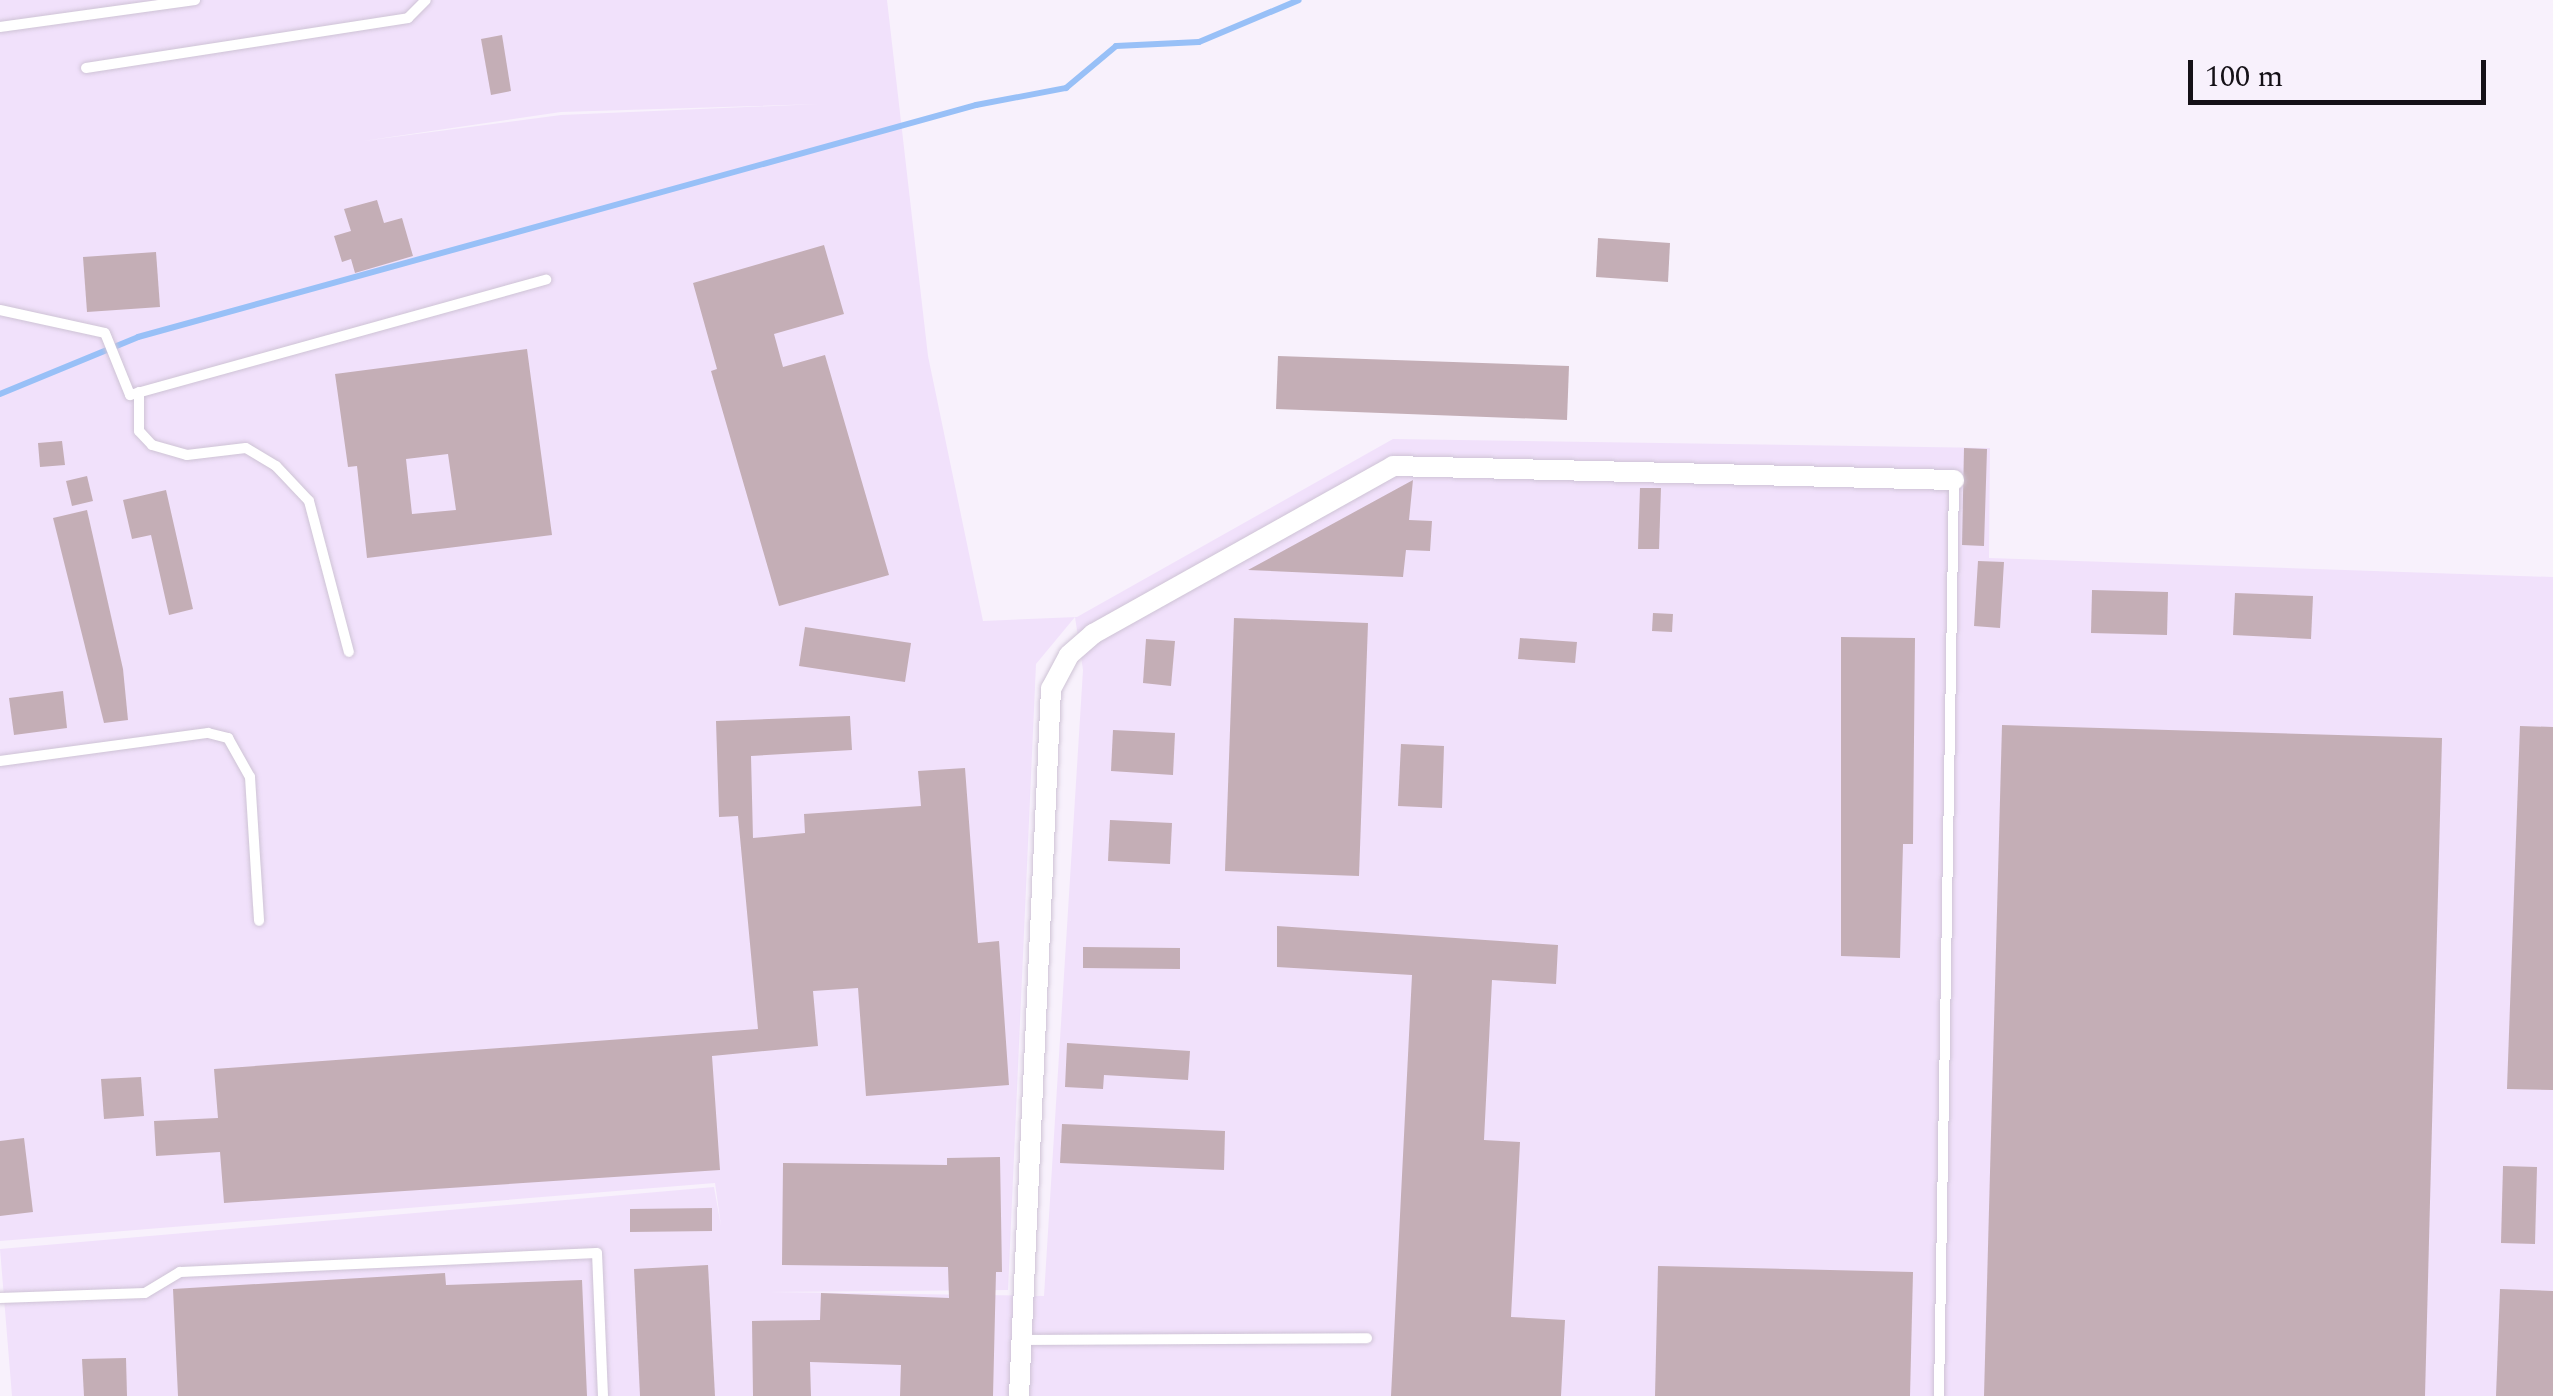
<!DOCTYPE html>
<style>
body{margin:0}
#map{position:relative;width:2553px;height:1396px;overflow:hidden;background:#f8f1fc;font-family:Spectral,serif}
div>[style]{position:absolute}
.built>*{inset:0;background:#f1e1fb}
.stream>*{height:6px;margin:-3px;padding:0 3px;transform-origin:3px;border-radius:3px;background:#98c0f7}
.building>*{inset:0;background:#c4aeb6}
.roads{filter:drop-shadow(0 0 2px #cec3d5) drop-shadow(0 0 2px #cec3d5)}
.service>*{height:10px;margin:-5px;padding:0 5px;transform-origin:5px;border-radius:5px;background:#fff}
.minor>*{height:20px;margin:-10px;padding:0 10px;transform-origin:10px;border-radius:10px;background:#fff}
span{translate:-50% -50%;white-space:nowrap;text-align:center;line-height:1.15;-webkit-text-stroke:9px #f8f1fc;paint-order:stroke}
.scale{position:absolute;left:2188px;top:60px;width:298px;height:45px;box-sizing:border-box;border:5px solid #151117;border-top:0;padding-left:12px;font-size:30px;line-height:35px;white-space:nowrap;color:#151117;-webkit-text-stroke:8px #f8f1fc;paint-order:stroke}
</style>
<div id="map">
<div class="built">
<div style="clip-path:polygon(evenodd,0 0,887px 0,928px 356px,983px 621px,1077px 617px,1393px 439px,1990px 448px,1989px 558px,2553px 577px,2553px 1396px,12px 1396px,0 1249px,714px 1187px,721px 1226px,715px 1183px,0 1241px,0 0,819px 104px,561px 115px,363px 141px,561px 112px,819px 104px,0 0,1075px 617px,1083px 670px,1044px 1296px,769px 1292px,1008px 1290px,1036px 664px,1075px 617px)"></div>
</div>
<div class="stream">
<div style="left:0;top:394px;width:149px;rotate:-22.4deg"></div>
<div style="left:138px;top:337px;width:870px;rotate:-15.47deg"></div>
<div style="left:976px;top:105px;width:92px;rotate:-10.7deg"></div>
<div style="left:1066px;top:88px;width:65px;rotate:-40deg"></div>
<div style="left:1116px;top:46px;width:83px;rotate:-2.8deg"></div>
<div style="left:1199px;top:42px;width:108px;rotate:-22.8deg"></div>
</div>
<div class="building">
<div style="clip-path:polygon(502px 35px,511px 91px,491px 95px,481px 39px)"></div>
<div style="clip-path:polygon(377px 200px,384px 223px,402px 218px,413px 256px,355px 273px,351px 259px,342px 262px,334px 236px,351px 231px,344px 209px)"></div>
<div style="clip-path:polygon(1598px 238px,1670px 243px,1668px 282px,1596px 277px)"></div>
<div style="clip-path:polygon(824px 245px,844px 314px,774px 334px,783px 367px,825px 355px,889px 575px,779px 606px,711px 371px,717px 369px,693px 283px)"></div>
<div style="clip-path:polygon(156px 252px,160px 307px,87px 312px,83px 257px)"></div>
<div style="clip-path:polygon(evenodd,527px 349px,552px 535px,367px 558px,357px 466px,348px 467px,335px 374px,527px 349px,448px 454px,456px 510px,412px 514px,406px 459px,448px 454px)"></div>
<div style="clip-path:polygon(1278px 356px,1569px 366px,1567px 420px,1276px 409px)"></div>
<div style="clip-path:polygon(62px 441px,65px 465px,40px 467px,38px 443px)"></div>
<div style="clip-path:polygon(1964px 448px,1987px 449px,1984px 546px,1962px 545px)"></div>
<div style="clip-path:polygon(87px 476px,93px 501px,72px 506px,66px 481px)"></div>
<div style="clip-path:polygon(1413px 480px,1409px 520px,1432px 521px,1430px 551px,1406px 550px,1403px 577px,1248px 570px)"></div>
<div style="clip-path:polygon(1640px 488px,1661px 488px,1659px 549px,1638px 549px)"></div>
<div style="clip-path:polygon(166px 490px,193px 609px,169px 615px,151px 535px,132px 539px,123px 500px)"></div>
<div style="clip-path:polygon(87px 510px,123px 669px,128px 720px,104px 723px,53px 518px)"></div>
<div style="clip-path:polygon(1978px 561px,2004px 562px,2000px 628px,1974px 626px)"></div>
<div style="clip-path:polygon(2092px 590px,2168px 592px,2167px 635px,2091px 633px)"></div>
<div style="clip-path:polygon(2235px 593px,2313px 596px,2311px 639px,2233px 635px)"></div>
<div style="clip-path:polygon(1653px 613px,1673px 614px,1672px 632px,1652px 631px)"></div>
<div style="clip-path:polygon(1234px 618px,1368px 623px,1359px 876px,1225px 871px)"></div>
<div style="clip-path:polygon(805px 627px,911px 643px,905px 682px,799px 666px)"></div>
<div style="clip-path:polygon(1841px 637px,1915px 638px,1913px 844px,1903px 844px,1900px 958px,1841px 956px)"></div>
<div style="clip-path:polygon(1520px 638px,1577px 642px,1575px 663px,1518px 659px)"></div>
<div style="clip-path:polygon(1146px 639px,1175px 641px,1171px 686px,1143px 683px)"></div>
<div style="clip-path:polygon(63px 691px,67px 728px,14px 735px,9px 698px)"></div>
<div style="clip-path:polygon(850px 716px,852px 750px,751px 756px,753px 838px,805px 833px,804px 814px,921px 806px,918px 771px,965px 768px,978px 943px,999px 941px,1009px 1085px,866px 1096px,858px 988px,813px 991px,818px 1046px,712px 1056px,720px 1170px,224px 1203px,220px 1152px,156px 1156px,154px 1121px,218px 1118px,214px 1069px,758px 1029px,738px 816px,719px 817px,716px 721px)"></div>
<div style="clip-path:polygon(2002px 725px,2442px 738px,2425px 1396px,1984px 1396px)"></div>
<div style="clip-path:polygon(2520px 726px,2553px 727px,2553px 1090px,2507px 1089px)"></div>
<div style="clip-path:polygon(1113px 730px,1175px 733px,1173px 775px,1111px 771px)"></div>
<div style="clip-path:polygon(1401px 744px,1444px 746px,1442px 808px,1398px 806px)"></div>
<div style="clip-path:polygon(1110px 820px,1172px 823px,1170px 864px,1108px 861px)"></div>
<div style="clip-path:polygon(1277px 926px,1558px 945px,1556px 984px,1492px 980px,1484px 1140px,1520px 1142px,1511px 1317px,1565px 1320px,1561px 1396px,1391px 1396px,1412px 975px,1277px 967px)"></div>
<div style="clip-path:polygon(1083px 947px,1180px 948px,1180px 969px,1083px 968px)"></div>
<div style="clip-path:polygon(1067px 1043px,1190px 1051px,1188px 1080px,1104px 1075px,1103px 1089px,1065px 1087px)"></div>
<div style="clip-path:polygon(141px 1077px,144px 1116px,104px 1119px,101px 1079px)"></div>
<div style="clip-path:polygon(1062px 1124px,1225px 1131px,1224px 1170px,1060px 1163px)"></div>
<div style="clip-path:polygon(24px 1138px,33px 1212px,0 1216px,0 1141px)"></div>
<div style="clip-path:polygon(1000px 1157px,1002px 1272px,996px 1272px,993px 1396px,900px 1396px,901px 1365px,810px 1362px,811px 1396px,753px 1396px,752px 1321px,820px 1320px,821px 1293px,949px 1298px,948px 1267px,782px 1265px,783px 1163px,947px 1165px,947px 1158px)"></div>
<div style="clip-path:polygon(2503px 1166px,2537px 1167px,2535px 1244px,2501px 1243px)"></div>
<div style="clip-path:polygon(712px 1208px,712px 1231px,630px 1232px,630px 1209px)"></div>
<div style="clip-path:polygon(708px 1265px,715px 1396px,640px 1396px,634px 1269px)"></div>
<div style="clip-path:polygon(1658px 1266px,1913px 1272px,1910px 1396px,1655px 1396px)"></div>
<div style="clip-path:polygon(445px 1273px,446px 1285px,582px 1280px,587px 1396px,178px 1396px,173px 1289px)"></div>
<div style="clip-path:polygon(2500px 1289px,2553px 1291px,2553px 1396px,2496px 1396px)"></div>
<div style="clip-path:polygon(126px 1358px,127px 1396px,84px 1396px,82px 1359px)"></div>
</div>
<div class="roads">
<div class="service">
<div style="left:0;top:27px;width:197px;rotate:-7.9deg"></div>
<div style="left:86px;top:68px;width:326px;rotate:-8.8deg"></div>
<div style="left:408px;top:18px;width:25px;rotate:-45deg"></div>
<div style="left:0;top:310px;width:107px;rotate:12.4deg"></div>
<div style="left:105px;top:333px;width:67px;rotate:68deg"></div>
<div style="left:130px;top:395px;width:432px;rotate:-15.5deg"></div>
<div style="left:139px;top:392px;width:39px;rotate:90deg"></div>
<div style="left:139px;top:431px;width:19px;rotate:47deg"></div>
<div style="left:152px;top:445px;width:36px;rotate:16deg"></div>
<div style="left:187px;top:455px;width:59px;rotate:-6.8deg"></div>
<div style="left:246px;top:448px;width:35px;rotate:31deg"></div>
<div style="left:276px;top:466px;width:48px;rotate:46.7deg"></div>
<div style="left:309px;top:501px;width:156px;rotate:75.2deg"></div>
<div style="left:0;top:761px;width:210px;rotate:-7.7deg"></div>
<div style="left:208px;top:733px;width:21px;rotate:14deg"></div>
<div style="left:228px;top:738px;width:45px;rotate:60.6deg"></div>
<div style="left:250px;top:777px;width:144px;rotate:86.4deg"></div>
<div style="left:0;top:1298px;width:145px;rotate:-2deg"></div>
<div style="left:145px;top:1293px;width:41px;rotate:-31deg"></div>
<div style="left:180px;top:1272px;width:417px;rotate:-2.6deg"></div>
<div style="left:597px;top:1253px;width:143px;rotate:87.6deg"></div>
<div style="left:1022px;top:1340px;width:345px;rotate:-0.3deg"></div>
<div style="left:1939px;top:1396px;width:915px;rotate:-89.06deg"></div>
</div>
<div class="minor">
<div style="left:1019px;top:1396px;width:708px;rotate:-87.41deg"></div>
<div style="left:1051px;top:689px;width:38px;rotate:-62deg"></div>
<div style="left:1069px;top:655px;width:32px;rotate:-41deg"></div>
<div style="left:1093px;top:634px;width:344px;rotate:-29.2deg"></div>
<div style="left:1393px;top:466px;width:561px;rotate:1.43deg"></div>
</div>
</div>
<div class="scale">100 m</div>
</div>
